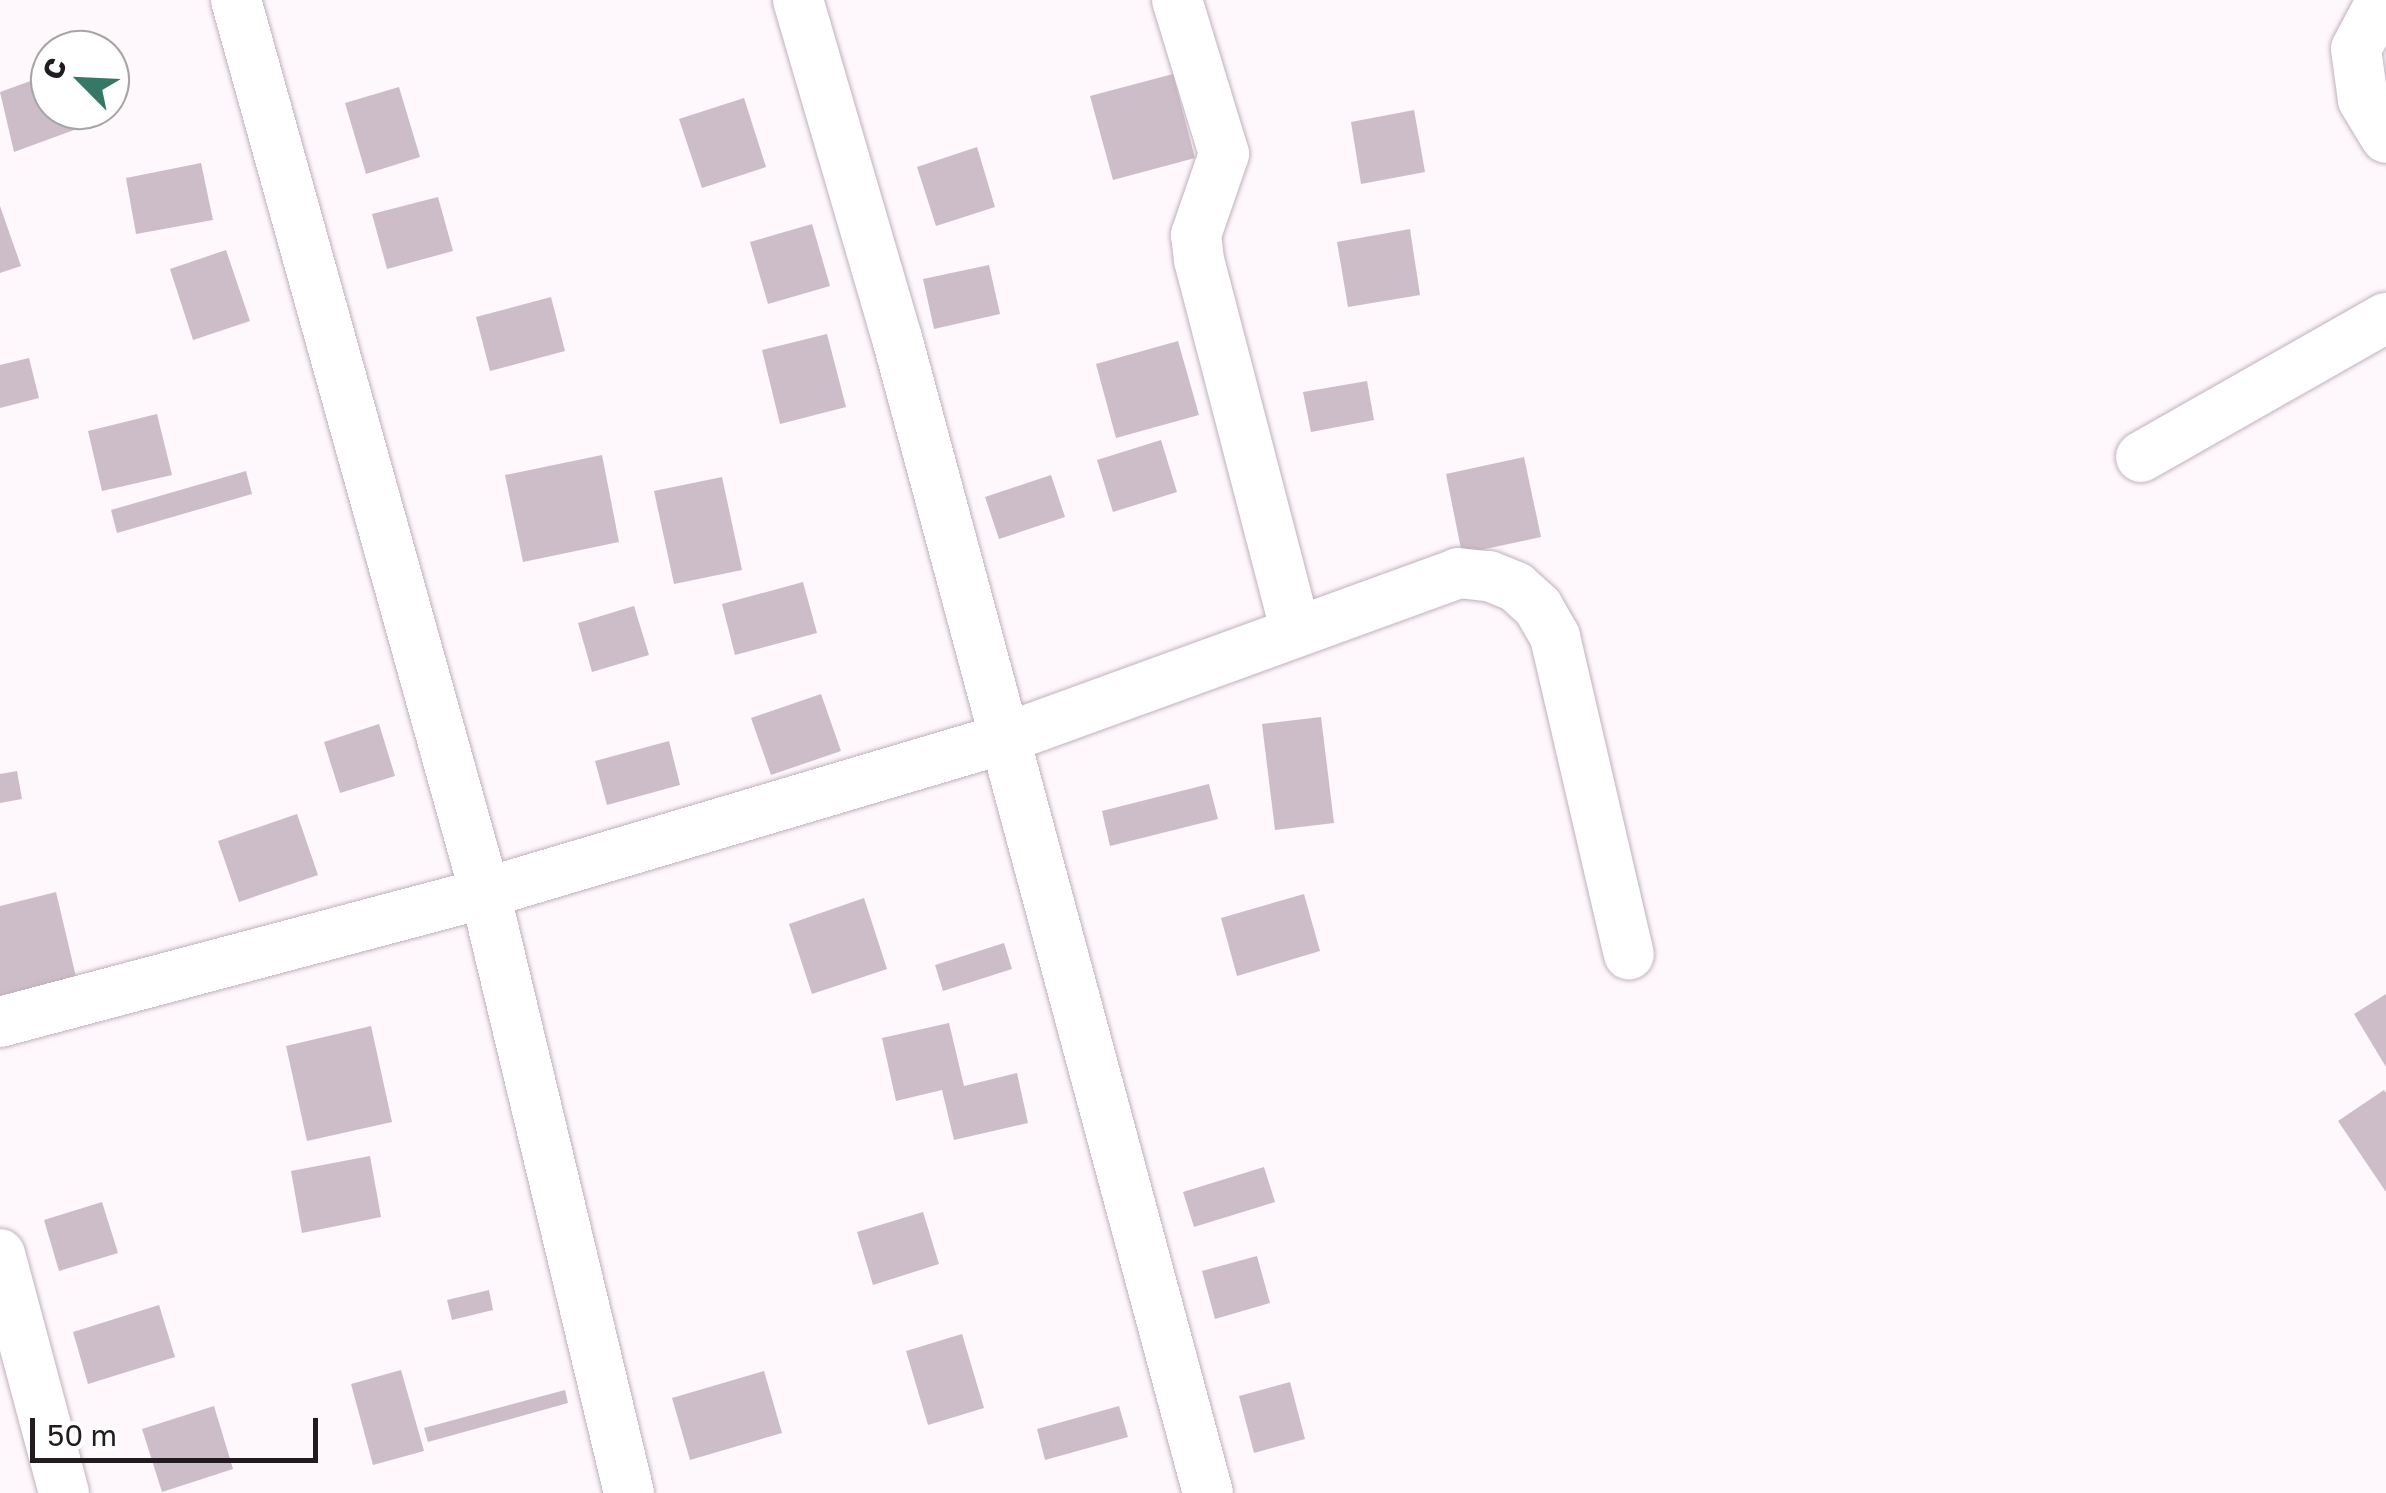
<!DOCTYPE html>
<meta charset="utf-8">
<style>
body{margin:0}
#map{position:relative;width:2386px;height:1493px;overflow:hidden;background:#fef7fc;font-family:"Golos Text",sans-serif}
div>[style]{position:absolute}
.building>*{inset:0;background:#cdbdc8}
.roads{filter:drop-shadow(0 0 2px #c0b1bc) drop-shadow(0 0 2px #c0b1bc)}
.minor>*{height:50px;margin:-25px;padding:0 25px;transform-origin:25px;border-radius:25px;background:#fff}
span{translate:-50% -50%;white-space:nowrap;text-align:center;line-height:1.15;-webkit-text-stroke:9px #fff;paint-order:stroke}
.north{position:absolute;left:30px;top:30px;width:100px;height:100px;box-sizing:border-box;background:#fff;border:2px solid #a7a4a6;border-radius:50%;rotate:294deg;font-size:28px;font-weight:700;line-height:40px;text-align:center;color:#221c20}
.north::after{content:'';display:block;margin:auto;width:35px;height:45px;background:#377766;clip-path:polygon(50% 0,100% 100%,50% 72%,0 100%)}
.scale{position:absolute;left:30px;top:1418px;width:288px;height:45px;box-sizing:border-box;border:5px solid #221c20;border-top:0;padding-left:12px;font-size:30px;line-height:35px;white-space:nowrap;color:#221c20;-webkit-text-stroke:8px #fff;paint-order:stroke}
</style>
<div id="map">
<div class="building">
<div style="clip-path:polygon(50px 74px,50px 110px,67px 110px,74px 130px,14px 152px,0 92px)"></div>
<div style="clip-path:polygon(1173px 74px,1195px 158px,1113px 180px,1090px 96px)"></div>
<div style="clip-path:polygon(399px 87px,420px 157px,366px 174px,345px 103px)"></div>
<div style="clip-path:polygon(744px 98px,766px 167px,702px 188px,679px 119px)"></div>
<div style="clip-path:polygon(1414px 110px,1425px 172px,1361px 184px,1351px 122px)"></div>
<div style="clip-path:polygon(977px 147px,995px 207px,936px 226px,917px 167px)"></div>
<div style="clip-path:polygon(201px 163px,213px 220px,136px 234px,126px 178px)"></div>
<div style="clip-path:polygon(438px 197px,453px 251px,387px 269px,372px 214px)"></div>
<div style="clip-path:polygon(0 206px,21px 266px,0 273px)"></div>
<div style="clip-path:polygon(812px 224px,830px 286px,768px 304px,750px 242px)"></div>
<div style="clip-path:polygon(1410px 229px,1420px 295px,1348px 307px,1337px 242px)"></div>
<div style="clip-path:polygon(226px 250px,250px 321px,193px 340px,170px 269px)"></div>
<div style="clip-path:polygon(989px 265px,1000px 314px,934px 329px,923px 279px)"></div>
<div style="clip-path:polygon(551px 297px,565px 351px,490px 371px,476px 317px)"></div>
<div style="clip-path:polygon(827px 334px,846px 407px,780px 424px,762px 350px)"></div>
<div style="clip-path:polygon(1178px 341px,1199px 415px,1116px 438px,1096px 364px)"></div>
<div style="clip-path:polygon(29px 358px,39px 398px,0 408px,0 365px)"></div>
<div style="clip-path:polygon(1367px 381px,1374px 420px,1311px 432px,1303px 392px)"></div>
<div style="clip-path:polygon(157px 414px,172px 475px,102px 491px,88px 431px)"></div>
<div style="clip-path:polygon(1161px 440px,1177px 492px,1113px 512px,1097px 460px)"></div>
<div style="clip-path:polygon(602px 455px,619px 542px,523px 562px,505px 475px)"></div>
<div style="clip-path:polygon(1524px 457px,1541px 537px,1462px 554px,1446px 474px)"></div>
<div style="clip-path:polygon(246px 471px,252px 494px,117px 533px,111px 510px)"></div>
<div style="clip-path:polygon(1051px 475px,1065px 517px,999px 539px,985px 497px)"></div>
<div style="clip-path:polygon(722px 477px,742px 570px,674px 584px,654px 491px)"></div>
<div style="clip-path:polygon(803px 582px,817px 633px,735px 655px,722px 604px)"></div>
<div style="clip-path:polygon(634px 606px,649px 655px,592px 672px,578px 623px)"></div>
<div style="clip-path:polygon(821px 694px,841px 751px,771px 775px,751px 718px)"></div>
<div style="clip-path:polygon(1321px 717px,1334px 823px,1275px 830px,1262px 724px)"></div>
<div style="clip-path:polygon(379px 724px,395px 776px,340px 793px,324px 742px)"></div>
<div style="clip-path:polygon(669px 741px,680px 785px,607px 805px,595px 761px)"></div>
<div style="clip-path:polygon(17px 771px,22px 799px,0 803px,0 774px)"></div>
<div style="clip-path:polygon(1209px 784px,1218px 819px,1110px 846px,1102px 811px)"></div>
<div style="clip-path:polygon(297px 814px,318px 875px,239px 902px,218px 841px)"></div>
<div style="clip-path:polygon(56px 892px,77px 981px,0 1000px,0 906px)"></div>
<div style="clip-path:polygon(1304px 894px,1320px 951px,1237px 976px,1221px 918px)"></div>
<div style="clip-path:polygon(864px 898px,887px 969px,812px 994px,789px 924px)"></div>
<div style="clip-path:polygon(1004px 943px,1012px 969px,943px 991px,935px 965px)"></div>
<div style="clip-path:polygon(2386px 994px,2386px 1067px,2354px 1014px)"></div>
<div style="clip-path:polygon(949px 1023px,964px 1086px,1017px 1073px,1028px 1123px,954px 1140px,942px 1090px,896px 1101px,882px 1038px)"></div>
<div style="clip-path:polygon(371px 1026px,392px 1122px,307px 1141px,286px 1046px)"></div>
<div style="clip-path:polygon(2384px 1090px,2386px 1093px,2386px 1192px,2338px 1121px)"></div>
<div style="clip-path:polygon(370px 1156px,381px 1217px,302px 1233px,291px 1171px)"></div>
<div style="clip-path:polygon(1264px 1167px,1275px 1202px,1194px 1227px,1183px 1192px)"></div>
<div style="clip-path:polygon(102px 1202px,118px 1253px,59px 1271px,44px 1220px)"></div>
<div style="clip-path:polygon(923px 1212px,939px 1264px,873px 1285px,857px 1232px)"></div>
<div style="clip-path:polygon(1257px 1256px,1270px 1303px,1215px 1319px,1202px 1271px)"></div>
<div style="clip-path:polygon(489px 1290px,493px 1310px,452px 1320px,447px 1300px)"></div>
<div style="clip-path:polygon(159px 1305px,175px 1357px,88px 1384px,73px 1332px)"></div>
<div style="clip-path:polygon(962px 1334px,984px 1408px,928px 1425px,906px 1351px)"></div>
<div style="clip-path:polygon(401px 1370px,424px 1451px,373px 1465px,351px 1384px)"></div>
<div style="clip-path:polygon(764px 1371px,782px 1433px,690px 1460px,672px 1398px)"></div>
<div style="clip-path:polygon(1290px 1382px,1305px 1439px,1254px 1453px,1239px 1396px)"></div>
<div style="clip-path:polygon(565px 1390px,568px 1403px,428px 1442px,424px 1428px)"></div>
<div style="clip-path:polygon(214px 1406px,233px 1469px,162px 1492px,142px 1429px)"></div>
<div style="clip-path:polygon(1119px 1406px,1128px 1437px,1045px 1460px,1037px 1429px)"></div>
</div>
<div class="roads">
<div class="minor">
<div style="left:236px;top:0;width:927px;rotate:74.42deg"></div>
<div style="left:485px;top:893px;width:617px;rotate:76.5deg"></div>
<div style="left:798px;top:0;width:352px;rotate:73.7deg"></div>
<div style="left:897px;top:338px;width:1196px;rotate:74.93deg"></div>
<div style="left:1177px;top:0;width:161px;rotate:73deg"></div>
<div style="left:1224px;top:154px;width:86px;rotate:109.1deg"></div>
<div style="left:1196px;top:235px;width:25px;rotate:83deg"></div>
<div style="left:1199px;top:260px;width:384px;rotate:75.4deg"></div>
<div style="left:2382px;top:0;width:55px;rotate:118deg"></div>
<div style="left:2356px;top:49px;width:51px;rotate:82.2deg"></div>
<div style="left:2363px;top:100px;width:44px;rotate:58.8deg"></div>
<div style="left:2141px;top:457px;width:282px;rotate:-29.6deg"></div>
<div style="left:0;top:1022px;width:502px;rotate:-14.89deg"></div>
<div style="left:485px;top:893px;width:540px;rotate:-16.56deg"></div>
<div style="left:1003px;top:739px;width:484px;rotate:-20deg"></div>
<div style="left:1458px;top:573px;width:31px;rotate:6deg"></div>
<div style="left:1489px;top:576px;width:29px;rotate:22deg"></div>
<div style="left:1516px;top:587px;width:30px;rotate:42deg"></div>
<div style="left:1538px;top:607px;width:34px;rotate:60deg"></div>
<div style="left:1555px;top:637px;width:326px;rotate:76.9deg"></div>
<div style="left:0;top:1254px;width:247px;rotate:75deg"></div>
</div>
</div>
<div class="north">С</div>
<div class="scale">50 m</div>
</div>
